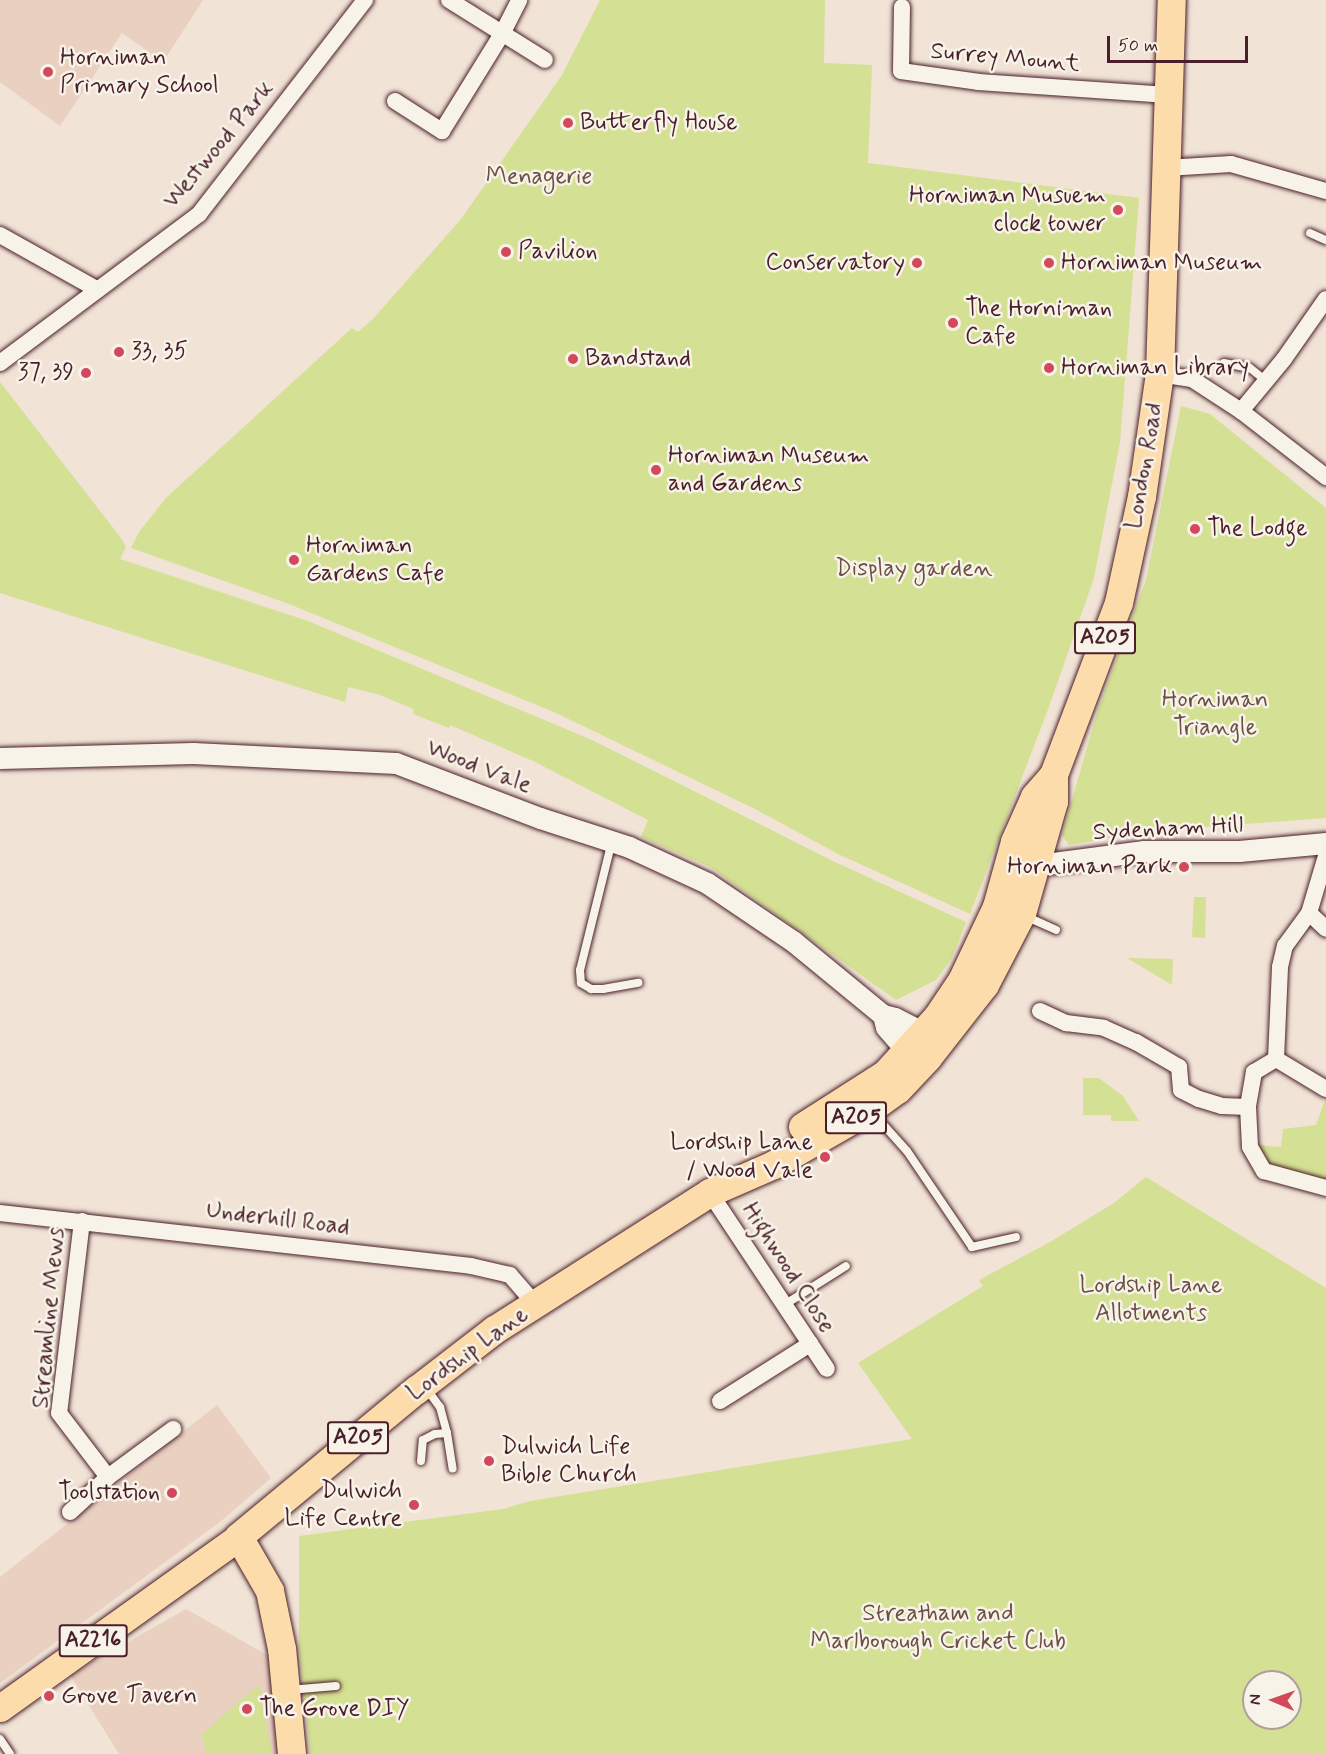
<!DOCTYPE html>
<style>
body{margin:0}
#map{position:relative;width:1326px;height:1754px;overflow:hidden;background:#f1e3d6;font-family:Mynerve,sans-serif}
div>[style]{position:absolute}
.built>*{inset:0;background:#ead0c0}
.green>*{inset:0;background:#d4e093}
.roads{filter:drop-shadow(0 0 2px #4a1f2b) drop-shadow(0 0 2px #4a1f2b)}
.service>*{height:8px;margin:-4px;padding:0 4px;transform-origin:4px;border-radius:4px;background:#f7f3e8}
.minor>*{height:16px;margin:-8px;padding:0 8px;transform-origin:8px;border-radius:8px;background:#f7f3e8}
.tertiary>*{height:21px;margin:-10.5px;padding:0 10.5px;transform-origin:10.5px;border-radius:10.5px;background:#f7f3e8}
.primary>*{height:27px;margin:-13.5px;padding:0 13.5px;transform-origin:13.5px;border-radius:13.5px;background:#fddcac}
.trunk>*{height:28px;margin:-14px;padding:0 14px;transform-origin:14px;border-radius:14px;background:#fddcac}
.dots>*{width:16px;height:16px;translate:-50% -50%;box-sizing:border-box;border:3px solid #f7f3e8;border-radius:50%}
span{translate:-50% -50%;white-space:nowrap;text-align:center;line-height:1.15;-webkit-text-stroke:5px #f7f3e8;paint-order:stroke}
.shield-label span{padding:2px 4px;background:#f7f3e8;border:2px solid;border-radius:4px;-webkit-text-stroke-width:0}
.shield-label{font-size:22px;color:#4a1f2b;font-weight:700}
.poi-label{font-size:24px;color:#4a1f2b}
.left{translate:0 -50%;text-align:left}
.right{translate:-100% -50%;text-align:right}
.street-label{font-size:24px;color:#4a1f2b}
.park-label{font-size:24px;color:#6c4f45}
.north{position:absolute;left:1242px;top:1670px;width:60px;height:60px;box-sizing:border-box;background:#f7f3e8;border:2px solid #b29e9c;border-radius:50%;rotate:272deg;font-size:16px;font-weight:700;line-height:24px;text-align:center;color:#4a1f2b}
.north::after{content:'';display:block;margin:auto;width:21px;height:27px;background:#d1495b;clip-path:polygon(50% 0,100% 100%,50% 72%,0 100%)}
.scale{position:absolute;left:1107px;top:36px;width:141px;height:27px;box-sizing:border-box;border:3px solid #4a1f2b;border-top:0;padding-left:8px;font-size:18px;line-height:21px;white-space:nowrap;color:#4a1f2b;-webkit-text-stroke:4px #f7f3e8;paint-order:stroke}
</style>
<div id="map">
<div class="built">
<div style="clip-path:polygon(0 0,203px 0,163px 62px,122px 33px,60px 126px,0 82px)"></div>
<div style="clip-path:polygon(217px 1405px,271px 1478px,220px 1522px,0 1683px,0 1577px)"></div>
<div style="clip-path:polygon(186px 1609px,269px 1656px,283px 1754px,119px 1754px,70px 1675px)"></div>
</div>
<div class="green">
<div style="clip-path:polygon(600px 0,825px 0,824px 63px,872px 65px,868px 163px,1139px 198px,1120px 442px,1094px 578px,1050px 704px,970px 914px,838px 854px,755px 809px,554px 712px,289px 604px,131px 548px,139px 532px,166px 498px,352px 328px,358px 332px,373px 319px,461px 219px,562px 75px)"></div>
<div style="clip-path:polygon(0 382px,121px 538px,126px 547px,120px 559px,308px 621px,592px 740px,835px 862px,966px 922px,952px 958px,936px 980px,896px 1000px,710px 867px,641px 837px,648px 820px,533px 761px,450px 725px,449px 728px,413px 714px,414px 709px,377px 694px,348px 687px,345px 702px,0 593px)"></div>
<div style="clip-path:polygon(1181px 406px,1210px 414px,1326px 508px,1326px 818px,1152px 831px,1069px 845px,1062px 835px,1098px 709px,1146px 580px)"></div>
<div style="clip-path:polygon(1194px 897px,1206px 897px,1205px 938px,1192px 937px)"></div>
<div style="clip-path:polygon(1127px 958px,1173px 959px,1172px 985px)"></div>
<div style="clip-path:polygon(1083px 1078px,1099px 1078px,1123px 1096px,1139px 1121px,1111px 1121px,1111px 1115px,1083px 1115px)"></div>
<div style="clip-path:polygon(1326px 1097px,1326px 1186px,1275px 1181px,1257px 1145px,1281px 1147px,1283px 1129px,1316px 1125px)"></div>
<div style="clip-path:polygon(evenodd,1146px 1177px,1326px 1288px,1326px 1754px,310px 1754px,299px 1647px,299px 1536px,503px 1509px,530px 1501px,912px 1439px,858px 1363px,983px 1286px,979px 1280px,1050px 1242px,1114px 1203px,1146px 1177px,1254px 1682px,1290px 1682px,1290px 1718px,1254px 1718px,1254px 1682px)"></div>
<div style="clip-path:polygon(259px 1684px,272px 1754px,206px 1754px,202px 1734px)"></div>
</div>
<div class="roads">
<div class="service">
<div style="left:1310px;top:233px;width:17px;rotate:24deg"></div>
<div style="left:1224px;top:363px;width:26px;rotate:11deg"></div>
<div style="left:1250px;top:368px;width:21px;rotate:39deg"></div>
<div style="left:612px;top:841px;width:133px;rotate:103.9deg"></div>
<div style="left:580px;top:970px;width:13px;rotate:86deg"></div>
<div style="left:581px;top:983px;width:12px;rotate:31deg"></div>
<div style="left:591px;top:989px;width:12px"></div>
<div style="left:603px;top:989px;width:36px;rotate:-10deg"></div>
<div style="left:1025px;top:916px;width:34px;rotate:24deg"></div>
<div style="left:872px;top:1112px;width:52px;rotate:48.1deg"></div>
<div style="left:907px;top:1151px;width:116px;rotate:55.9deg"></div>
<div style="left:972px;top:1247px;width:45px;rotate:-12.8deg"></div>
<div style="left:784px;top:1305px;width:73px;rotate:-32.2deg"></div>
<div style="left:426px;top:1388px;width:24px;rotate:54deg"></div>
<div style="left:440px;top:1407px;width:27px;rotate:75deg"></div>
<div style="left:447px;top:1433px;width:36px;rotate:81deg"></div>
<div style="left:421px;top:1461px;width:21px;rotate:-85deg"></div>
<div style="left:423px;top:1440px;width:13px;rotate:-27deg"></div>
<div style="left:435px;top:1434px;width:12px;rotate:-5deg"></div>
<div style="left:289px;top:1690px;width:47px;rotate:-4.9deg"></div>
<div style="left:0;top:1739px;width:18px;rotate:56deg"></div>
</div>
<div class="minor">
<div style="left:449px;top:0;width:113px;rotate:32deg"></div>
<div style="left:902px;top:7px;width:64px;rotate:90.9deg"></div>
<div style="left:901px;top:71px;width:79px;rotate:8deg"></div>
<div style="left:979px;top:82px;width:189px;rotate:3.9deg"></div>
<div style="left:395px;top:101px;width:56px;rotate:32.6deg"></div>
<div style="left:442px;top:131px;width:114px;rotate:-58.3deg"></div>
<div style="left:502px;top:34px;width:38px;rotate:-63deg"></div>
<div style="left:1166px;top:168px;width:65px;rotate:-3.5deg"></div>
<div style="left:1231px;top:164px;width:99px;rotate:15.9deg"></div>
<div style="left:0;top:235px;width:112px;rotate:29.3deg"></div>
<div style="left:0;top:363px;width:249px;rotate:-36.8deg"></div>
<div style="left:199px;top:214px;width:271px;rotate:-52.2deg"></div>
<div style="left:1160px;top:374px;width:32px;rotate:9deg"></div>
<div style="left:1192px;top:379px;width:59px;rotate:33.1deg"></div>
<div style="left:1241px;top:411px;width:108px;rotate:37.8deg"></div>
<div style="left:1241px;top:411px;width:67px;rotate:-50.4deg"></div>
<div style="left:1284px;top:359px;width:73px;rotate:-55deg"></div>
<div style="left:1309px;top:913px;width:23px;rotate:43deg"></div>
<div style="left:1040px;top:1011px;width:29px;rotate:25deg"></div>
<div style="left:1066px;top:1023px;width:38px;rotate:7deg"></div>
<div style="left:1104px;top:1028px;width:35px;rotate:24deg"></div>
<div style="left:1136px;top:1042px;width:50px;rotate:30.2deg"></div>
<div style="left:1179px;top:1067px;width:23px;rotate:85deg"></div>
<div style="left:1181px;top:1090px;width:20px;rotate:27deg"></div>
<div style="left:1199px;top:1099px;width:24px;rotate:17deg"></div>
<div style="left:1222px;top:1106px;width:26px;rotate:2deg"></div>
<div style="left:1276px;top:1059px;width:92px;rotate:-87.5deg"></div>
<div style="left:1280px;top:967px;width:22px;rotate:-77deg"></div>
<div style="left:1285px;top:946px;width:41px;rotate:-54deg"></div>
<div style="left:1309px;top:913px;width:59px;rotate:-73.4deg"></div>
<div style="left:1276px;top:1059px;width:26px;rotate:149deg"></div>
<div style="left:1254px;top:1072px;width:36px;rotate:100deg"></div>
<div style="left:1248px;top:1107px;width:40px;rotate:87.1deg"></div>
<div style="left:1250px;top:1147px;width:28px;rotate:60deg"></div>
<div style="left:1264px;top:1171px;width:64px;rotate:15.3deg"></div>
<div style="left:1276px;top:1059px;width:58px;rotate:31deg"></div>
<div style="left:710px;top:1193px;width:211px;rotate:56.4deg"></div>
<div style="left:0;top:1213px;width:474px;rotate:6.4deg"></div>
<div style="left:471px;top:1266px;width:40px;rotate:13deg"></div>
<div style="left:510px;top:1275px;width:40px;rotate:49deg"></div>
<div style="left:82px;top:1221px;width:193px;rotate:96.8deg"></div>
<div style="left:59px;top:1413px;width:81px;rotate:52.6deg"></div>
<div style="left:720px;top:1401px;width:107px;rotate:-32.3deg"></div>
<div style="left:70px;top:1512px;width:52px;rotate:-42.6deg"></div>
<div style="left:108px;top:1477px;width:81px;rotate:-36.4deg"></div>
</div>
<div class="tertiary">
<div style="left:0;top:758px;width:193px;rotate:-1.5deg"></div>
<div style="left:193px;top:753px;width:203px;rotate:2.8deg"></div>
<div style="left:396px;top:763px;width:154px;rotate:20.9deg"></div>
<div style="left:540px;top:818px;width:94px;rotate:18deg"></div>
<div style="left:629px;top:847px;width:86px;rotate:24.8deg"></div>
<div style="left:707px;top:883px;width:105px;rotate:34.1deg"></div>
<div style="left:794px;top:942px;width:115px;rotate:39.4deg"></div>
<div style="left:883px;top:1015px;width:12px;rotate:14deg"></div>
<div style="left:895px;top:1018px;width:33px;rotate:27deg"></div>
<div style="left:1026px;top:875px;width:16px;rotate:-40deg"></div>
<div style="left:1038px;top:865px;width:107px;rotate:-7.5deg"></div>
<div style="left:1144px;top:851px;width:95px"></div>
<div style="left:1239px;top:851px;width:87px;rotate:-5.3deg"></div>
<div style="left:883px;top:1015px;width:12px;rotate:76deg"></div>
<div style="left:886px;top:1027px;width:30px;rotate:49deg"></div>
</div>
<div class="primary">
<div style="left:0;top:1708px;width:294px;rotate:-35.6deg"></div>
</div>
<div class="trunk">
<div style="left:803px;top:1127px;width:98px;rotate:-32.6deg"></div>
<div style="left:886px;top:1074px;width:76px;rotate:-47.7deg"></div>
<div style="left:937px;top:1018px;width:45px;rotate:-56deg"></div>
<div style="left:962px;top:981px;width:82px;rotate:-64.7deg"></div>
<div style="left:997px;top:907px;width:67px;rotate:-74.5deg"></div>
<div style="left:1015px;top:842px;width:49px;rotate:-66deg"></div>
<div style="left:1035px;top:797px;width:29px;rotate:-49deg"></div>
<div style="left:1054px;top:775px;width:184px;rotate:-69.3deg"></div>
<div style="left:1119px;top:603px;width:108px;rotate:-77.8deg"></div>
<div style="left:1142px;top:497px;width:124px;rotate:-81.7deg"></div>
<div style="left:1160px;top:374px;width:374px;rotate:-88.2deg"></div>
<div style="left:292px;top:1754px;width:105px;rotate:-95.4deg"></div>
<div style="left:282px;top:1649px;width:59px;rotate:-101.7deg"></div>
<div style="left:270px;top:1591px;width:62px;rotate:-119.9deg"></div>
<div style="left:239px;top:1537px;width:231px;rotate:-39.6deg"></div>
<div style="left:417px;top:1390px;width:98px;rotate:-37.6deg"></div>
<div style="left:495px;top:1330px;width:255px;rotate:-32.5deg"></div>
<div style="left:710px;top:1193px;width:70px;rotate:-23.6deg"></div>
<div style="left:774px;top:1165px;width:111px;rotate:-29.8deg"></div>
<div style="left:870px;top:1110px;width:34px;rotate:-36deg"></div>
<div style="left:898px;top:1090px;width:44px;rotate:-46.8deg"></div>
<div style="left:928px;top:1058px;width:93px;rotate:-52deg"></div>
<div style="left:985px;top:985px;width:80px;rotate:-62.5deg"></div>
<div style="left:1022px;top:914px;width:116px;rotate:-74.1deg"></div>
<div style="left:1054px;top:802px;width:27px;rotate:-90deg"></div>
</div>
</div>
<div class="dots">
<div style="left:48px;top:72px;background:#d1495b"></div>
<div style="left:568px;top:123px;background:#d1495b"></div>
<div style="left:1118px;top:210px;background:#d1495b"></div>
<div style="left:506px;top:252px;background:#d1495b"></div>
<div style="left:917px;top:263px;background:#d1495b"></div>
<div style="left:1049px;top:263px;background:#d1495b"></div>
<div style="left:953px;top:323px;background:#d1495b"></div>
<div style="left:119px;top:352px;background:#d1495b"></div>
<div style="left:573px;top:359px;background:#d1495b"></div>
<div style="left:1049px;top:368px;background:#d1495b"></div>
<div style="left:86px;top:373px;background:#d1495b"></div>
<div style="left:656px;top:470px;background:#d1495b"></div>
<div style="left:1195px;top:529px;background:#d1495b"></div>
<div style="left:294px;top:560px;background:#d1495b"></div>
<div style="left:1184px;top:867px;background:#d1495b"></div>
<div style="left:825px;top:1157px;background:#d1495b"></div>
<div style="left:489px;top:1461px;background:#d1495b"></div>
<div style="left:172px;top:1493px;background:#d1495b"></div>
<div style="left:414px;top:1505px;background:#d1495b"></div>
<div style="left:49px;top:1696px;background:#d1495b"></div>
<div style="left:247px;top:1709px;background:#d1495b"></div>
</div>
<div class="shield-label">
<span style="left:1105px;top:638px">A205</span>
<span style="left:856px;top:1118px">A205</span>
<span style="left:358px;top:1438px">A205</span>
<span style="left:93px;top:1641px">A2216</span>
</div>
<div class="poi-label">
<span class="left" style="left:60px;top:72px">Horniman<br>Primary School</span>
<span class="left" style="left:580px;top:123px">Butterfly House</span>
<span class="right" style="left:1106px;top:210px">Horniman Musuem<br>clock tower</span>
<span class="left" style="left:518px;top:252px">Pavilion</span>
<span class="right" style="left:905px;top:263px">Conservatory</span>
<span class="left" style="left:1061px;top:263px">Horniman Museum</span>
<span class="left" style="left:965px;top:323px">The Horniman<br>Cafe</span>
<span class="left" style="left:131px;top:352px">33, 35</span>
<span class="left" style="left:585px;top:359px">Bandstand</span>
<span class="left" style="left:1061px;top:368px">Horniman Library</span>
<span class="right" style="left:74px;top:373px">37, 39</span>
<span class="left" style="left:668px;top:470px">Horniman Museum<br>and Gardens</span>
<span class="left" style="left:1207px;top:529px">The Lodge</span>
<span class="left" style="left:306px;top:560px">Horniman<br>Gardens Cafe</span>
<span class="right" style="left:1172px;top:867px">Horniman Park</span>
<span class="right" style="left:813px;top:1157px">Lordship Lane<br>/ Wood Vale</span>
<span class="left" style="left:501px;top:1461px">Dulwich Life<br>Bible Church</span>
<span class="right" style="left:402px;top:1505px">Dulwich<br>Life Centre</span>
<span class="right" style="left:160px;top:1493px">Toolstation</span>
<span class="left" style="left:61px;top:1696px">Grove Tavern</span>
<span class="left" style="left:259px;top:1709px">The Grove DIY</span>
</div>
<div class="street-label">
<span style="left:1005px;top:58px;rotate:5deg">Surrey Mount</span>
<span style="left:219px;top:145px;rotate:-50deg">Westwood Park</span>
<span style="left:1145px;top:466px;rotate:-80deg">London Road</span>
<span style="left:479px;top:767px;rotate:21deg">Wood Vale</span>
<span style="left:1168px;top:829px;rotate:-3deg">Sydenham Hill</span>
<span style="left:278px;top:1219px;rotate:7deg">Underhill Road</span>
<span style="left:788px;top:1268px;rotate:57deg">Highwood Close</span>
<span style="left:49px;top:1318px;rotate:-85deg">Streamline Mews</span>
<span style="left:468px;top:1354px;rotate:-36deg">Lordship Lane</span>
</div>
<div class="park-label">
<span style="left:539px;top:177px">Menagerie</span>
<span style="left:914px;top:569px">Display garden</span>
<span style="left:1215px;top:714px">Horniman<br>Triangle</span>
<span style="left:1151px;top:1300px">Lordship Lane<br>Allotments</span>
<span style="left:938px;top:1628px">Streatham and<br>Marlborough Cricket Club</span>
</div>
<div class="north">N</div>
<div class="scale">50 m</div>
</div>
